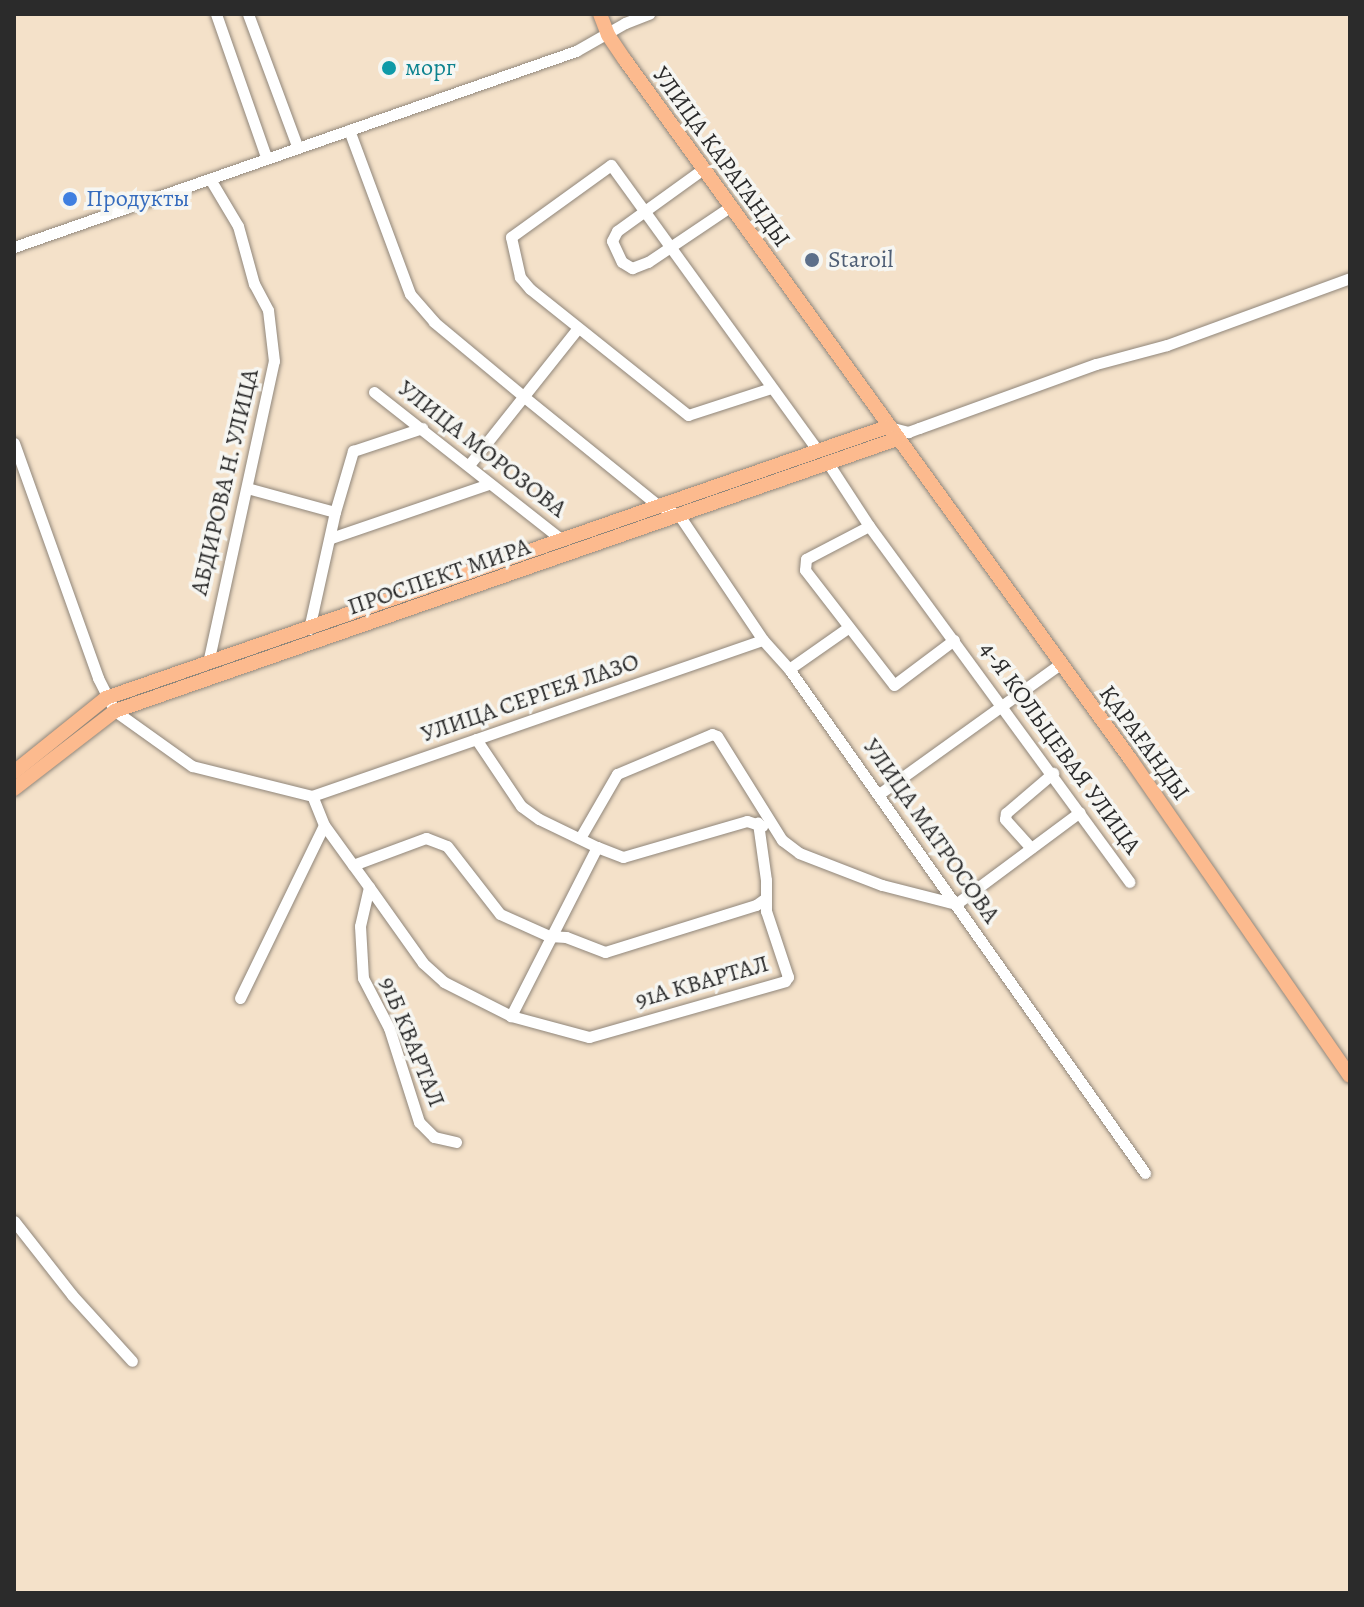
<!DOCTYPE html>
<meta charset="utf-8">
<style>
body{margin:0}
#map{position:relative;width:1364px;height:1607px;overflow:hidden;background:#f4e1c9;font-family:Alegreya,serif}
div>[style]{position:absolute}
.roads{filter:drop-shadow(0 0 2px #90867a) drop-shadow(0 0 2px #90867a)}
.minor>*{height:11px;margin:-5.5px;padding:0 5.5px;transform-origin:5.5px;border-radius:5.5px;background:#fff}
.major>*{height:14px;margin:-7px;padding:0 7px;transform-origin:7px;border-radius:7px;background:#fcba8e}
.dots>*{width:22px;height:22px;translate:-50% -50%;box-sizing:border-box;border:4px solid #f6f6f2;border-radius:50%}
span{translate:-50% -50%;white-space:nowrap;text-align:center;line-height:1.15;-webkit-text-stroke:7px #f6f6f2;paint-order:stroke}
.culture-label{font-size:24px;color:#0d838f}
.left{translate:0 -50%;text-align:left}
.street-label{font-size:24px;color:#2b2b2b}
.shop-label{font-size:24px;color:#366cbe}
.service-label{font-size:24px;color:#4e5e75}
.frame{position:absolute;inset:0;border:16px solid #2b2b2b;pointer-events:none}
</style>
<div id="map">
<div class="roads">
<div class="minor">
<div style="left:216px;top:14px;width:151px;rotate:70.7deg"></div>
<div style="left:248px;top:14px;width:141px;rotate:69.6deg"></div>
<div style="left:349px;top:130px;width:175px;rotate:69.6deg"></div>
<div style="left:410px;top:294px;width:37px;rotate:49deg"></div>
<div style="left:434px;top:322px;width:116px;rotate:39.7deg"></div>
<div style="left:523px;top:396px;width:175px;rotate:39deg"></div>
<div style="left:659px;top:506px;width:22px;rotate:24deg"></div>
<div style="left:679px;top:515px;width:151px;rotate:56.1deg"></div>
<div style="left:763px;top:640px;width:39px;rotate:48deg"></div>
<div style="left:789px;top:669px;width:617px;rotate:54.76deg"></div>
<div style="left:703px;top:169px;width:106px;rotate:144.2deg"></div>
<div style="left:617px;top:231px;width:11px;rotate:117deg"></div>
<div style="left:612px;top:241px;width:23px;rotate:65deg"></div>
<div style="left:622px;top:262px;width:12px;rotate:31deg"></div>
<div style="left:632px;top:268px;width:17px;rotate:-21deg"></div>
<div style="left:648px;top:262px;width:99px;rotate:-33.9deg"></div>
<div style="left:14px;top:247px;width:595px;rotate:-19.23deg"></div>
<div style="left:576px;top:51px;width:56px;rotate:-29.7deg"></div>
<div style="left:625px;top:23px;width:26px;rotate:-21deg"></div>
<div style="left:771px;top:388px;width:87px;rotate:162deg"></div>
<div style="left:688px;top:415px;width:202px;rotate:-141.4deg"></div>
<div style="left:530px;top:289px;width:16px;rotate:-130deg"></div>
<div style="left:520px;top:277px;width:41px;rotate:-102.7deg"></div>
<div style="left:511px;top:237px;width:123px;rotate:-35.8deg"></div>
<div style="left:611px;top:165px;width:352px;rotate:54.1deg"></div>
<div style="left:374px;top:392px;width:239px;rotate:38.2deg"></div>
<div style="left:889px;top:427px;width:20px;rotate:15deg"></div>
<div style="left:908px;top:432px;width:12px;rotate:-20deg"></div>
<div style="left:919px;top:428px;width:188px;rotate:-19.9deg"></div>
<div style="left:1096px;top:364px;width:73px;rotate:-15deg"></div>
<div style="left:1167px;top:345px;width:195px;rotate:-20.1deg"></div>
<div style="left:14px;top:443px;width:250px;rotate:70.3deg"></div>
<div style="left:98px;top:678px;width:37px;rotate:63deg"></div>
<div style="left:115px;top:711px;width:95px;rotate:35.5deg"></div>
<div style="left:192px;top:766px;width:124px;rotate:14deg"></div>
<div style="left:828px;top:463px;width:75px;rotate:56.9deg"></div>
<div style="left:869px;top:526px;width:441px;rotate:53.8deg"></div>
<div style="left:469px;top:465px;width:175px;rotate:-51.5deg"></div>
<div style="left:247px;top:488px;width:91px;rotate:15.3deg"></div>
<div style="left:869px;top:526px;width:71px;rotate:152.4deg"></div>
<div style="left:806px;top:559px;width:11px;rotate:95deg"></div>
<div style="left:805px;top:570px;width:145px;rotate:52.3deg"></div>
<div style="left:894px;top:685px;width:75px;rotate:-36.9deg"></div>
<div style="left:331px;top:538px;width:167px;rotate:-18.9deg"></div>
<div style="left:309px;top:629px;width:120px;rotate:-77.5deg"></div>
<div style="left:335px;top:512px;width:64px;rotate:-73.6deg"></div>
<div style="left:353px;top:451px;width:73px;rotate:-18.4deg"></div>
<div style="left:208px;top:663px;width:309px;rotate:-77.7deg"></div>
<div style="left:274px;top:361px;width:51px;rotate:-96.7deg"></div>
<div style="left:268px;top:310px;width:30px;rotate:-118deg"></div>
<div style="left:254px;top:284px;width:60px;rotate:-105.4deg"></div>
<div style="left:238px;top:226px;width:55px;rotate:-120.8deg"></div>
<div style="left:789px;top:669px;width:73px;rotate:-35deg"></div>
<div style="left:476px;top:739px;width:81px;rotate:56.1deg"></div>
<div style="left:521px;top:806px;width:22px;rotate:36deg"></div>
<div style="left:539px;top:819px;width:64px;rotate:25.8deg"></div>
<div style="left:597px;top:847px;width:190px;rotate:117deg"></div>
<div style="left:879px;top:794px;width:223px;rotate:-35.7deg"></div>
<div style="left:324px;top:825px;width:49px;rotate:54.1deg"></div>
<div style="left:580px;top:838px;width:74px;rotate:-60deg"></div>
<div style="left:617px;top:774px;width:103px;rotate:-22.8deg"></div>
<div style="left:712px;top:734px;width:5px;rotate:22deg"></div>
<div style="left:717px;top:736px;width:123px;rotate:58deg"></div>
<div style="left:782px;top:840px;width:21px;rotate:37deg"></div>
<div style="left:799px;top:853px;width:89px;rotate:21.1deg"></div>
<div style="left:882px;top:885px;width:76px;rotate:14.4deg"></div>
<div style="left:956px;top:904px;width:154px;rotate:-36.6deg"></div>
<div style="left:597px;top:847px;width:28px;rotate:21deg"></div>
<div style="left:623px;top:857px;width:129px;rotate:-16.2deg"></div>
<div style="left:747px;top:821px;width:16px;rotate:18deg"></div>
<div style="left:1031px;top:848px;width:39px;rotate:-132deg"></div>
<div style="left:1005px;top:819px;width:6px;rotate:-81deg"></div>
<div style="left:1006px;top:813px;width:62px;rotate:-40.4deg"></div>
<div style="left:369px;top:887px;width:93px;rotate:54.6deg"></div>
<div style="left:423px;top:963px;width:28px;rotate:42deg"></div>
<div style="left:444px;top:982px;width:75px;rotate:26.9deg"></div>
<div style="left:511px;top:1016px;width:81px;rotate:15.1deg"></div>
<div style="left:589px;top:1037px;width:204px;rotate:-15.9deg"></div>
<div style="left:785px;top:981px;width:5px;rotate:-53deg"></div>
<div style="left:788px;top:977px;width:70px;rotate:-108.4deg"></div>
<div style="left:766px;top:911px;width:31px;rotate:-90deg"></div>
<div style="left:766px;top:880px;width:58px;rotate:-98deg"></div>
<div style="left:240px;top:998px;width:192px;rotate:-64.1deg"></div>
<div style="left:324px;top:825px;width:31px;rotate:-112deg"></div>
<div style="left:312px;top:796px;width:477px;rotate:-19.1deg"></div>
<div style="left:456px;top:1142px;width:23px;rotate:-167deg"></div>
<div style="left:434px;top:1137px;width:21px;rotate:-135deg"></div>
<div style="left:419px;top:1122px;width:99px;rotate:-107.7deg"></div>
<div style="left:389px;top:1028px;width:56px;rotate:-117.5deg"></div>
<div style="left:363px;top:978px;width:52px;rotate:-93.3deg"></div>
<div style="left:360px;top:926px;width:40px;rotate:-77deg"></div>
<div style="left:369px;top:887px;width:27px;rotate:-126deg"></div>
<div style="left:353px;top:865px;width:78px;rotate:-20.3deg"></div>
<div style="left:426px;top:838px;width:22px;rotate:21deg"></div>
<div style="left:447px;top:846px;width:86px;rotate:52.1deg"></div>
<div style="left:500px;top:914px;width:54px;rotate:24.2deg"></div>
<div style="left:549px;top:936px;width:17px;rotate:3deg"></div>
<div style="left:566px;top:937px;width:42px;rotate:21deg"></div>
<div style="left:605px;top:952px;width:158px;rotate:-17.3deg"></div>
<div style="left:756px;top:905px;width:12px;rotate:-35deg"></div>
<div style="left:14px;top:1221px;width:94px;rotate:51.9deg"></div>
<div style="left:72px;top:1295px;width:89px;rotate:47.7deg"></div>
</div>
<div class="major">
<div style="left:600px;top:14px;width:22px;rotate:69deg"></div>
<div style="left:608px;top:35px;width:30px;rotate:56deg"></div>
<div style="left:625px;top:60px;width:864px;rotate:54.14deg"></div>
<div style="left:1131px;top:760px;width:384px;rotate:55.3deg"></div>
<div style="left:14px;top:772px;width:118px;rotate:-38.8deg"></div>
<div style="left:106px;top:698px;width:827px;rotate:-19.14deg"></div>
<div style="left:14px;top:789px;width:128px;rotate:-37.7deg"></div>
<div style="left:115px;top:711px;width:828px;rotate:-19.18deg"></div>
</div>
</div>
<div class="dots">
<div style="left:389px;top:68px;background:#0f9aa8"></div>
<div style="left:70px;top:199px;background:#3f7fe0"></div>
<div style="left:812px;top:260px;background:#5c6f8a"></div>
</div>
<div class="culture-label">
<span class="left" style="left:405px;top:68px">морг</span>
</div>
<div class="street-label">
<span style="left:721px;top:157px;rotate:54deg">УЛИЦА КАРАГАНДЫ</span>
<span style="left:482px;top:449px;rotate:38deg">УЛИЦА МОРОЗОВА</span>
<span style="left:225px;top:482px;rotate:-77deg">АБДИРОВА Н. УЛИЦА</span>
<span style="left:439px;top:577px;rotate:-19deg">ПРОСПЕКТ МИРА</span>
<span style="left:530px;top:698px;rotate:-19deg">УЛИЦА СЕРГЕЯ ЛАЗО</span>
<span style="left:1144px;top:743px;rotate:54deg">ҚАРАҒАНДЫ</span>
<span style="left:1060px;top:748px;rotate:54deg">4-Я КОЛЬЦЕВАЯ УЛИЦА</span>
<span style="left:931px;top:831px;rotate:55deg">УЛИЦА МАТРОСОВА</span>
<span style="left:702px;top:982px;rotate:-16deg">91А КВАРТАЛ</span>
<span style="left:412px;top:1042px;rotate:68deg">91Б КВАРТАЛ</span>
</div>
<div class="shop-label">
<span class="left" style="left:86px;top:199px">Продукты</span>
</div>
<div class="service-label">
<span class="left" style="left:828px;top:260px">Staroil</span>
</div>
<div class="frame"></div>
</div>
